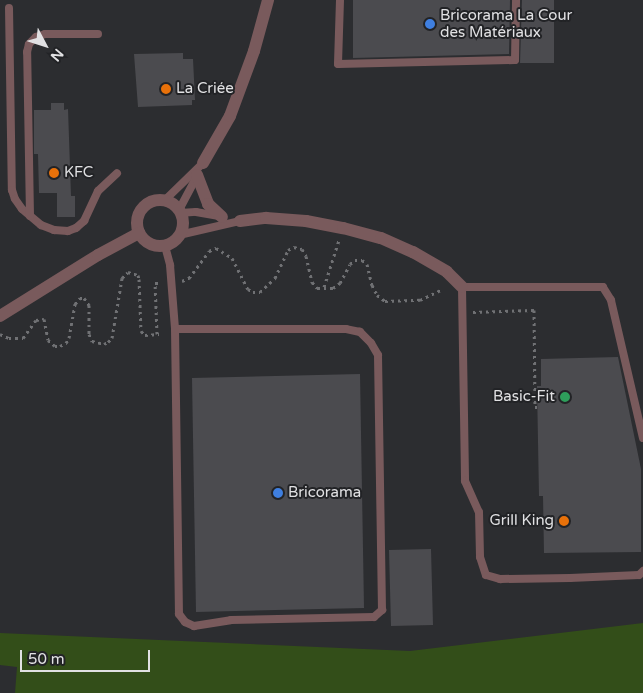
<!DOCTYPE html>
<meta charset="utf-8">
<style>
body{margin:0}
#map{position:relative;width:643px;height:693px;overflow:hidden;background:#2c2d30;font-family:"Varela Round",sans-serif}
div>[style]{position:absolute}
.green>*{inset:0;background:#334e19}
.building>*{inset:0;background:#4b4b4f}
.path>*{height:3px;margin-top:-1.5px;transform-origin:0;background:repeating-linear-gradient(90deg,#707174 0 2.5px,transparent 0 6.5px)}
.service>*{height:8px;margin:-4px;padding:0 4px;transform-origin:4px;border-radius:4px;background:#795a5c}
.minor>*{height:12px;margin:-6px;padding:0 6px;transform-origin:6px;border-radius:6px;background:#795a5c}
.minor>.ring{margin:-6px;padding:0;box-sizing:content-box;background:none;border:12px solid #795a5c;border-radius:50%}
.dots>*{width:14px;height:14px;translate:-50% -50%;box-sizing:border-box;border:2px solid #222326;border-radius:50%}
span{translate:-50% -50%;white-space:nowrap;text-align:center;line-height:1.15;-webkit-text-stroke:4px #222326;paint-order:stroke}
.poi-label{font-size:15px;color:#e1e1e3}
.left{translate:0 -50%;text-align:left}
.right{translate:-100% -50%;text-align:right}
.north{position:absolute;left:20px;top:20px;width:50px;height:50px;-webkit-text-stroke:4px #222326;paint-order:stroke;rotate:130deg;font-size:14px;font-weight:700;line-height:20px;text-align:center;color:#e1e1e3}
.north::after{content:'';display:block;margin:auto;width:18px;height:22px;background:#e1e1e3;clip-path:polygon(50% 0,100% 100%,50% 72%,0 100%)}
.scale{position:absolute;left:20px;top:650px;width:130px;height:22px;box-sizing:border-box;border:2px solid #e1e1e3;border-top:0;padding-left:6px;font-size:15px;line-height:18px;white-space:nowrap;color:#e1e1e3;-webkit-text-stroke:4px #222326;paint-order:stroke}
</style>
<div id="map">
<div class="green">
<div style="clip-path:polygon(643px 623px,643px 693px,15px 693px,17px 667px,0 665px,0 633px,410px 651px)"></div>
</div>
<div class="building">
<div style="clip-path:polygon(353px 0,510px 0,509px 54px,353px 58px)"></div>
<div style="clip-path:polygon(522px 0,554px 0,554px 63px,520px 63px)"></div>
<div style="clip-path:polygon(183px 53px,183px 59px,193px 59px,195px 100px,192px 100px,192px 105px,138px 107px,134px 54px)"></div>
<div style="clip-path:polygon(51px 103px,64px 103px,64px 110px,68px 109px,71px 196px,75px 196px,75px 217px,57px 217px,57px 193px,39px 193px,38px 154px,34px 154px,34px 110px,51px 110px)"></div>
<div style="clip-path:polygon(618px 357px,641px 469px,641px 552px,544px 553px,543px 496px,539px 496px,537px 386px,541px 386px,541px 359px)"></div>
<div style="clip-path:polygon(360px 374px,364px 608px,196px 612px,192px 378px)"></div>
<div style="clip-path:polygon(431px 549px,433px 625px,391px 626px,389px 550px)"></div>
</div>
<div class="path">
<div style="left:182px;top:281px;width:8px;rotate:-23deg"></div>
<div style="left:189px;top:278px;width:34px;rotate:-53deg"></div>
<div style="left:209px;top:251px;width:8px;rotate:-23deg"></div>
<div style="left:216px;top:248px;width:19px;rotate:32deg"></div>
<div style="left:232px;top:258px;width:35px;rotate:63deg"></div>
<div style="left:248px;top:289px;width:6px;rotate:31deg"></div>
<div style="left:253px;top:292px;width:7px"></div>
<div style="left:260px;top:292px;width:21px;rotate:-43deg"></div>
<div style="left:275px;top:278px;width:31px;rotate:-65deg"></div>
<div style="left:288px;top:250px;width:7px;rotate:-27deg"></div>
<div style="left:294px;top:247px;width:8px;rotate:14deg"></div>
<div style="left:302px;top:249px;width:8px;rotate:60deg"></div>
<div style="left:306px;top:256px;width:27px;rotate:77deg"></div>
<div style="left:312px;top:282px;width:8px;rotate:50deg"></div>
<div style="left:317px;top:288px;width:16px"></div>
<div style="left:333px;top:288px;width:9px;rotate:-36deg"></div>
<div style="left:340px;top:283px;width:21px;rotate:-62deg"></div>
<div style="left:350px;top:264px;width:6px;rotate:-39deg"></div>
<div style="left:355px;top:260px;width:7px"></div>
<div style="left:362px;top:260px;width:6px;rotate:39deg"></div>
<div style="left:367px;top:264px;width:22px;rotate:77deg"></div>
<div style="left:372px;top:285px;width:11px;rotate:63deg"></div>
<div style="left:377px;top:295px;width:10px;rotate:37deg"></div>
<div style="left:385px;top:301px;width:35px;rotate:-2deg"></div>
<div style="left:420px;top:300px;width:25px;rotate:-26deg"></div>
<div style="left:324px;top:287px;width:49px;rotate:-72.3deg"></div>
<div style="left:473px;top:312px;width:61px;rotate:-1.9deg"></div>
<div style="left:534px;top:310px;width:97px;rotate:89.4deg"></div>
<div style="left:535px;top:407px;width:3px"></div>
<div style="left:0;top:334px;width:10px;rotate:24deg"></div>
<div style="left:9px;top:338px;width:14px"></div>
<div style="left:23px;top:338px;width:22px;rotate:-54deg"></div>
<div style="left:36px;top:320px;width:8px;rotate:-7deg"></div>
<div style="left:44px;top:319px;width:21px;rotate:79deg"></div>
<div style="left:48px;top:340px;width:9px;rotate:41deg"></div>
<div style="left:55px;top:346px;width:5px"></div>
<div style="left:60px;top:346px;width:7px;rotate:-27deg"></div>
<div style="left:66px;top:343px;width:6px;rotate:-59deg"></div>
<div style="left:69px;top:338px;width:35px;rotate:-80deg"></div>
<div style="left:75px;top:304px;width:8px;rotate:-50deg"></div>
<div style="left:80px;top:298px;width:4px"></div>
<div style="left:84px;top:298px;width:9px;rotate:54deg"></div>
<div style="left:89px;top:305px;width:29px;rotate:90deg"></div>
<div style="left:89px;top:334px;width:8px;rotate:67deg"></div>
<div style="left:92px;top:341px;width:12px;rotate:14deg"></div>
<div style="left:104px;top:344px;width:4px;rotate:-27deg"></div>
<div style="left:108px;top:342px;width:6px;rotate:-45deg"></div>
<div style="left:112px;top:338px;width:61px;rotate:-80.5deg"></div>
<div style="left:122px;top:278px;width:8px;rotate:-45deg"></div>
<div style="left:128px;top:272px;width:10px;rotate:17deg"></div>
<div style="left:138px;top:275px;width:4px;rotate:76deg"></div>
<div style="left:139px;top:279px;width:52px;rotate:87.8deg"></div>
<div style="left:141px;top:331px;width:6px;rotate:45deg"></div>
<div style="left:145px;top:335px;width:14px;rotate:-4deg"></div>
<div style="left:157px;top:334px;width:51px;rotate:-92.2deg"></div>
<div style="left:155px;top:283px;width:6px"></div>
</div>
<div class="service">
<div style="left:340px;top:0;width:64px;rotate:91.8deg"></div>
<div style="left:338px;top:64px;width:177px;rotate:-1.3deg"></div>
<div style="left:515px;top:60px;width:60px;rotate:-89deg"></div>
<div style="left:9px;top:8px;width:182px;rotate:89.1deg"></div>
<div style="left:12px;top:190px;width:9px;rotate:72deg"></div>
<div style="left:15px;top:199px;width:12px;rotate:55deg"></div>
<div style="left:22px;top:209px;width:25px;rotate:40deg"></div>
<div style="left:41px;top:225px;width:14px;rotate:21deg"></div>
<div style="left:54px;top:230px;width:14px;rotate:4deg"></div>
<div style="left:68px;top:231px;width:9px;rotate:-21deg"></div>
<div style="left:76px;top:228px;width:11px;rotate:-41deg"></div>
<div style="left:84px;top:221px;width:33px;rotate:-65deg"></div>
<div style="left:98px;top:191px;width:26px;rotate:-43deg"></div>
<div style="left:165px;top:200px;width:53px;rotate:-44.2deg"></div>
<div style="left:179px;top:210px;width:38px;rotate:-62deg"></div>
<div style="left:180px;top:213px;width:16px;rotate:-4deg"></div>
<div style="left:196px;top:212px;width:22px;rotate:10deg"></div>
<div style="left:30px;top:216px;width:164px;rotate:-91deg"></div>
<div style="left:27px;top:52px;width:8px;rotate:-76deg"></div>
<div style="left:29px;top:44px;width:10px;rotate:-45deg"></div>
<div style="left:36px;top:37px;width:9px;rotate:-18deg"></div>
<div style="left:45px;top:34px;width:53px"></div>
<div style="left:179px;top:235px;width:63px;rotate:-12.9deg"></div>
<div style="left:165px;top:246px;width:20px;rotate:75deg"></div>
<div style="left:170px;top:265px;width:64px;rotate:85.5deg"></div>
<div style="left:175px;top:329px;width:285px;rotate:89.2deg"></div>
<div style="left:179px;top:614px;width:10px;rotate:53deg"></div>
<div style="left:185px;top:622px;width:10px;rotate:24deg"></div>
<div style="left:194px;top:626px;width:37px;rotate:-9deg"></div>
<div style="left:231px;top:620px;width:143px;rotate:-1.2deg"></div>
<div style="left:374px;top:617px;width:11px;rotate:-41deg"></div>
<div style="left:382px;top:610px;width:255px;rotate:-90.9deg"></div>
<div style="left:378px;top:355px;width:14px;rotate:-120deg"></div>
<div style="left:371px;top:343px;width:16px;rotate:-135deg"></div>
<div style="left:360px;top:332px;width:14px;rotate:-168deg"></div>
<div style="left:346px;top:329px;width:171px;rotate:180deg"></div>
<div style="left:643px;top:438px;width:142px;rotate:-103.1deg"></div>
<div style="left:611px;top:300px;width:15px;rotate:-122deg"></div>
<div style="left:603px;top:287px;width:141px;rotate:180deg"></div>
<div style="left:462px;top:287px;width:194px;rotate:89.1deg"></div>
<div style="left:465px;top:481px;width:34px;rotate:66deg"></div>
<div style="left:479px;top:512px;width:45px;rotate:88.7deg"></div>
<div style="left:480px;top:557px;width:19px;rotate:72deg"></div>
<div style="left:486px;top:575px;width:15px;rotate:16deg"></div>
<div style="left:500px;top:579px;width:70px;rotate:-0.8deg"></div>
<div style="left:570px;top:578px;width:69px;rotate:-2.5deg"></div>
<div style="left:639px;top:575px;width:6px;rotate:-45deg"></div>
</div>
<div class="minor">
<div style="left:203px;top:163px;width:54px;rotate:-60.1deg"></div>
<div style="left:230px;top:116px;width:69px;rotate:-69.7deg"></div>
<div style="left:254px;top:51px;width:53px;rotate:-74.6deg"></div>
<div style="left:197px;top:175px;width:31px;rotate:69deg"></div>
<div style="left:208px;top:204px;width:19px;rotate:43deg"></div>
<div class="ring" style="left:137px;top:200px;width:34px;height:34px"></div>
<div style="left:240px;top:221px;width:26px;rotate:-7deg"></div>
<div style="left:266px;top:218px;width:40px;rotate:4.3deg"></div>
<div style="left:306px;top:221px;width:38px;rotate:11deg"></div>
<div style="left:343px;top:228px;width:39px;rotate:15deg"></div>
<div style="left:381px;top:238px;width:35px;rotate:24deg"></div>
<div style="left:413px;top:252px;width:39px;rotate:30deg"></div>
<div style="left:447px;top:272px;width:21px;rotate:45deg"></div>
<div style="left:0;top:316px;width:115px;rotate:-31.9deg"></div>
<div style="left:98px;top:255px;width:47px;rotate:-28.2deg"></div>
</div>
<div class="dots">
<div style="left:430px;top:24px;background:#3f7fe0"></div>
<div style="left:166px;top:89px;background:#e8710a"></div>
<div style="left:54px;top:173px;background:#e8710a"></div>
<div style="left:565px;top:397px;background:#2e9e5b"></div>
<div style="left:278px;top:493px;background:#3f7fe0"></div>
<div style="left:564px;top:521px;background:#e8710a"></div>
</div>
<div class="poi-label">
<span class="left" style="left:440px;top:24px">Bricorama La Cour<br>des Matériaux</span>
<span class="left" style="left:176px;top:89px">La Criée</span>
<span class="left" style="left:64px;top:173px">KFC</span>
<span class="right" style="left:555px;top:397px">Basic-Fit</span>
<span class="left" style="left:288px;top:493px">Bricorama</span>
<span class="right" style="left:554px;top:521px">Grill King</span>
</div>
<div class="north">N</div>
<div class="scale">50 m</div>
</div>
